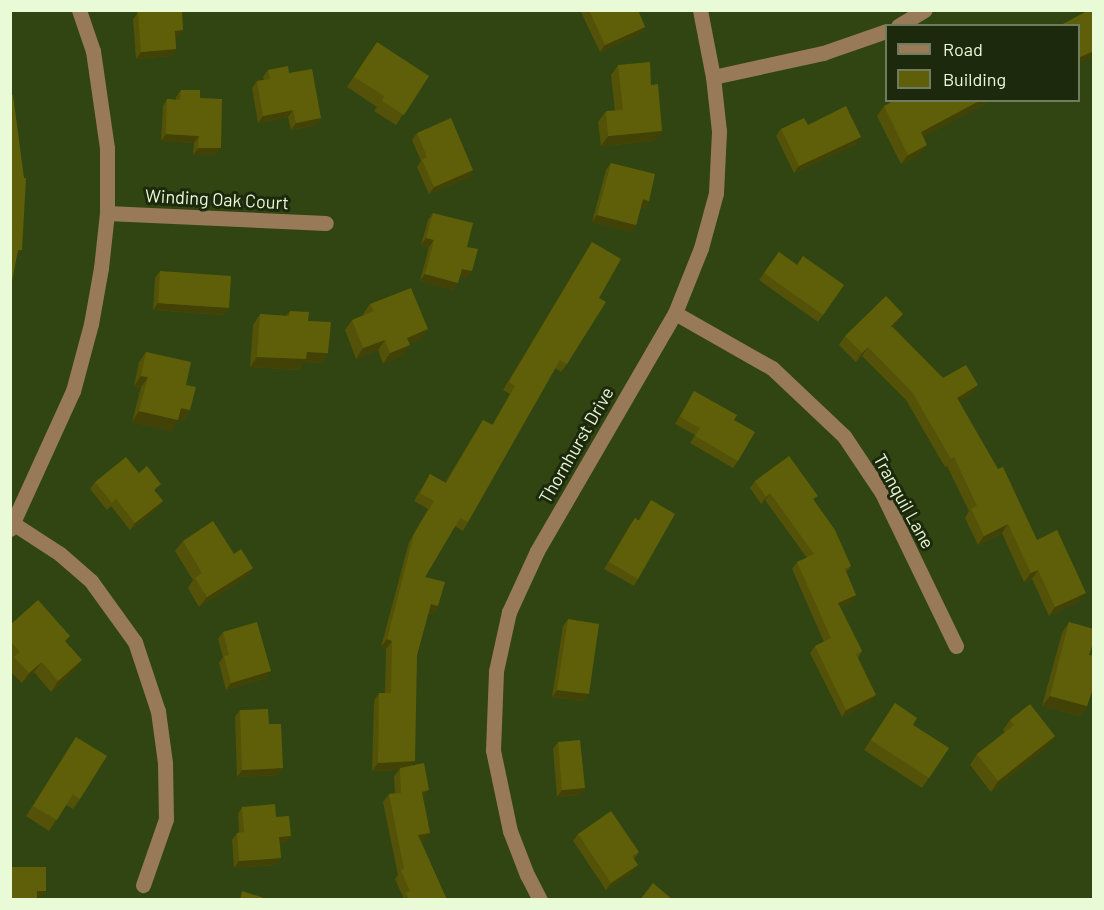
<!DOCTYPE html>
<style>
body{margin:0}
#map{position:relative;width:1104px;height:910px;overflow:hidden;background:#304512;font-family:Barlow,sans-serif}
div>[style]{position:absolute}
.minor>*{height:15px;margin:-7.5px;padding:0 7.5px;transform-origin:7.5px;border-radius:7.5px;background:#987a59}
.wall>*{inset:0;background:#535208}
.shaded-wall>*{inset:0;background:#434206}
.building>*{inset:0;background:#605f09}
span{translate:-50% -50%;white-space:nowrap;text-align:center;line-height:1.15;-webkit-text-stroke:6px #1d290d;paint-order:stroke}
.street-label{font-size:18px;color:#e9fad7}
.frame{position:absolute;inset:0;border:12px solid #e9fad7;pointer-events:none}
.legend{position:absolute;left:885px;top:24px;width:195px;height:78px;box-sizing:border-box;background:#1d290d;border:2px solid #6f7d5e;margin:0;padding:8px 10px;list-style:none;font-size:18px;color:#e9fad7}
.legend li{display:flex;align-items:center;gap:12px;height:30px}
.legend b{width:30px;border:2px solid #6f7d5e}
</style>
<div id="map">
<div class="minor">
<div style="left:898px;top:26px;width:31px;rotate:-31deg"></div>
<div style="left:713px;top:77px;width:113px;rotate:-12.3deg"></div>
<div style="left:823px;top:53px;width:67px;rotate:-19.2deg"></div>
<div style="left:107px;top:213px;width:219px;rotate:2.6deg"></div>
<div style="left:675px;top:313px;width:112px;rotate:29.6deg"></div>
<div style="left:772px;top:368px;width:99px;rotate:43.4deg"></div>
<div style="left:844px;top:436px;width:69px;rotate:56.3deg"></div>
<div style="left:882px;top:493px;width:170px;rotate:64.2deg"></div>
<div style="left:14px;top:524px;width:55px;rotate:33.1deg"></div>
<div style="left:60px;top:554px;width:41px;rotate:41.1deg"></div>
<div style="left:91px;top:581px;width:75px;rotate:54.2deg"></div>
<div style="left:135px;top:642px;width:73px;rotate:71.6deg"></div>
<div style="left:158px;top:711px;width:52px;rotate:82.3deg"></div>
<div style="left:165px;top:763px;width:56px;rotate:89deg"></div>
<div style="left:166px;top:819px;width:70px;rotate:109.2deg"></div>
<div style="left:10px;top:529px;width:152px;rotate:-65.5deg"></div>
<div style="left:73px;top:391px;width:69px;rotate:-75deg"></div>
<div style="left:91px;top:324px;width:57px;rotate:-79.9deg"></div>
<div style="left:101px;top:268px;width:55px;rotate:-83.8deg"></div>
<div style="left:107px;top:213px;width:65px;rotate:-90deg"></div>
<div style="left:107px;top:148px;width:98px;rotate:-98.2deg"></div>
<div style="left:93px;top:51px;width:43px;rotate:-108.9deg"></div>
<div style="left:540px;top:900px;width:28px;rotate:-117deg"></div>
<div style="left:527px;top:875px;width:47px;rotate:-111.1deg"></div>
<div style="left:510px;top:831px;width:83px;rotate:-101.9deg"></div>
<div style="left:493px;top:750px;width:79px;rotate:-87.8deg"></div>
<div style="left:496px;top:671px;width:60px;rotate:-77.6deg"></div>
<div style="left:509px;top:612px;width:67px;rotate:-65.3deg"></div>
<div style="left:537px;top:551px;width:275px;rotate:-59.9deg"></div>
<div style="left:675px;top:313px;width:70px;rotate:-68.2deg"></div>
<div style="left:701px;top:248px;width:57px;rotate:-74.7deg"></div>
<div style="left:716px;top:193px;width:62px;rotate:-87.2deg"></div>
<div style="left:719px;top:131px;width:54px;rotate:-96.3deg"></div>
<div style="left:713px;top:77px;width:68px;rotate:-101deg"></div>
</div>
<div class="wall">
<div style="clip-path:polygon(136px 10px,182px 10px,178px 37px,175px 37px,176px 49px,171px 56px,136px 59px,133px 19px,137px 14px)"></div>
<div style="clip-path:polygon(580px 10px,638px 10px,645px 27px,640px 34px,600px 52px)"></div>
<div style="clip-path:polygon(370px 52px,429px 76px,396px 125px,374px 111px,377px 107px,347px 87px)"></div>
<div style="clip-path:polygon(618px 65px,655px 141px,601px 146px,598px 122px,606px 111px,615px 111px,611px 75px)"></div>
<div style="clip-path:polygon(268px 70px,289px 73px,321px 118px,316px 125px,291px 130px,288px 117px,258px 123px,252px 88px,257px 81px,264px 80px,263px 77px)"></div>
<div style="clip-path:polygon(181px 90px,200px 98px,216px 155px,193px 155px,194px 143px,161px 141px,163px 106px,167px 99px,176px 100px,176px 97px)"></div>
<div style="clip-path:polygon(992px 100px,923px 137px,920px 154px,901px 164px,877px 116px,884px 106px,909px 102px)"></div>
<div style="clip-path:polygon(808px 125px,856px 144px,794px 173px,776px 136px,781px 129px)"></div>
<div style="clip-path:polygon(417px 133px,473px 170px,469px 177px,429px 194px,417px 167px,421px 161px,412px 140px)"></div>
<div style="clip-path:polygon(611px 163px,649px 201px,644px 208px,641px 207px,636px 225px,632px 232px,592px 222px,606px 170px)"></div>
<div style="clip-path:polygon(433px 213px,467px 247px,467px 278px,460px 276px,453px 290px,420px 281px,429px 247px,421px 245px,428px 220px)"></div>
<div style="clip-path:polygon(592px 242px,599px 298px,567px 364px,561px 372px,555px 368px,468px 522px,463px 531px,455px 526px,425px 577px,438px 606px,433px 614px,428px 613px,417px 655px,412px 766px,423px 799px,424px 841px,421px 842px,447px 900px,402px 900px,403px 897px,395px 879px,398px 875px,383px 802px,389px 794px,395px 793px,394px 776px,399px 770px,372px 771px,374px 701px,379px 693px,385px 693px,386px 649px,381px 647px,409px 542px,428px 509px,414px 501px,430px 474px,445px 483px,483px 420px,492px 425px,510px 394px,503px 390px)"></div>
<div style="clip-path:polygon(779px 252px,797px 265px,844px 285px,818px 322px,759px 280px)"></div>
<div style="clip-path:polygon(160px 271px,224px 315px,153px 310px,155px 278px)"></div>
<div style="clip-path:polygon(370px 304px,421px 339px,409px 344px,403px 355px,383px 364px,378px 350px,356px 359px,345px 330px,352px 320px,364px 315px,363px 314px)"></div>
<div style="clip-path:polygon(290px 311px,308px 321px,328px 353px,321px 363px,304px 362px,299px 370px,250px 367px,253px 325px,260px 314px,286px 316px)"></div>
<div style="clip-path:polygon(903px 314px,893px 327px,943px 378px,972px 394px,959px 401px,1037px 540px,1079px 601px,1049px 616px,1032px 579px,1024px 582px,1002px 533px,978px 545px,965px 518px,969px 511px,947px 466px,945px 467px,906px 400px,862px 356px,856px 362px,839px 345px,845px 336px)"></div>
<div style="clip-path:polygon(146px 352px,186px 385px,190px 410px,183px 421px,178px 419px,171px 431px,132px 422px,141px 387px,134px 386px,139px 362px)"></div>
<div style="clip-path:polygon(694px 391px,738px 461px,733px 468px,690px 443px,695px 435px,675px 424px)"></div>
<div style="clip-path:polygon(755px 481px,814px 501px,851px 566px,846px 572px,856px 595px,852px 602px,840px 607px,862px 651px,858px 658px,871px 702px,842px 717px,810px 653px,815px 646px,824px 642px,792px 569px,797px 562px,807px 558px,765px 500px,761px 504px,750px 488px)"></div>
<div style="clip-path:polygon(95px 482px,155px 491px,163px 501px,158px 508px,130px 530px,111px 506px,107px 510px,90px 489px)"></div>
<div style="clip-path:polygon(651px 500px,638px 579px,634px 586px,604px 569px,630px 525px,635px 518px,638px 521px)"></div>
<div style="clip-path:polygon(183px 541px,234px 554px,253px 568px,245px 578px,199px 607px,188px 588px,193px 580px,175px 551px)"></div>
<div style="clip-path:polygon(568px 619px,584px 701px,552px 697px,563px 626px)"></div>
<div style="clip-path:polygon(1069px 622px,1089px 655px,1094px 656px,1094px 697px,1090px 696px,1087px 706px,1080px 716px,1042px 706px,1062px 633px)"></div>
<div style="clip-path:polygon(10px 625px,66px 642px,75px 670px,51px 692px,34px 672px,22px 683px,10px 671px,10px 662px,12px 660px,10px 659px)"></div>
<div style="clip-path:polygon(223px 632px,271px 671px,266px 678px,226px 690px,219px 663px,223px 657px,218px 639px)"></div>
<div style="clip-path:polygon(895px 703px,913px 725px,949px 748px,922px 788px,864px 750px)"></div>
<div style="clip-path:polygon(240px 710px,269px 724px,278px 775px,237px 777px,235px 717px)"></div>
<div style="clip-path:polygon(1010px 720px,1055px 736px,1048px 746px,991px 792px,970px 765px,977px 754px,1005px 733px,1003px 730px)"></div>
<div style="clip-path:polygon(76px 737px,80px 799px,73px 809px,66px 805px,49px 831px,26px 816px)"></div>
<div style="clip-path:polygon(558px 742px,580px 795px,557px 797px,553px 749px)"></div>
<div style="clip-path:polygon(242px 807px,276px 817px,286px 843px,280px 843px,281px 858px,276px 865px,234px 868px,232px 840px,237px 833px,239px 833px,238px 814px)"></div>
<div style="clip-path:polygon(578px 834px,639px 852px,634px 859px,633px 872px,606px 890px,573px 841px)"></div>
</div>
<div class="shaded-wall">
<div style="clip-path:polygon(645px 27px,640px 34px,600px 52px,605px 45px)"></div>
<div style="clip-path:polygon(183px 30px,178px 37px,170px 38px,175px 31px)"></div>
<div style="clip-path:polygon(176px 49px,171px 56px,136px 59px,141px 52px)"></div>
<div style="clip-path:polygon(1094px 51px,1094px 57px,1078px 64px,1078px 58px)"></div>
<div style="clip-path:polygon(981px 100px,992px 100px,914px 142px,921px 132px)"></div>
<div style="clip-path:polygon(293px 110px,288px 117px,258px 123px,263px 116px)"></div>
<div style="clip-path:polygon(321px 118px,316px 125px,291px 130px,296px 123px)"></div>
<div style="clip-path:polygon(662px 131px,655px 141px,601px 146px,608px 136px)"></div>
<div style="clip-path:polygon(166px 134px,199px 136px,194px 143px,161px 141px)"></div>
<div style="clip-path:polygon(861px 137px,856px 144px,794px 173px,799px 166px)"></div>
<div style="clip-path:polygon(927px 145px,920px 154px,901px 164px,908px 155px)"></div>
<div style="clip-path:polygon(198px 148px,221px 148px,216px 155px,193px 155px)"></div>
<div style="clip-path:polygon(473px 170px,469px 177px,429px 194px,434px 187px)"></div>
<div style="clip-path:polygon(643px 199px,649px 201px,644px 208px,638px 206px)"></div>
<div style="clip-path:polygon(597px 215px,636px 225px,632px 232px,592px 222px)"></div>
<div style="clip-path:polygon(426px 238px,434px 240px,429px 247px,421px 245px)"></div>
<div style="clip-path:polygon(18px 250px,22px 250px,17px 257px,13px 257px)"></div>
<div style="clip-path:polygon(462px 269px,472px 271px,467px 278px,457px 276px)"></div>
<div style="clip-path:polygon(425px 274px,458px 283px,453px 290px,420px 281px)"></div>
<div style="clip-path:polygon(158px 303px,229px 308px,224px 315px,153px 310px)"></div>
<div style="clip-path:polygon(903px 314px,897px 323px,885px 334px,891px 326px)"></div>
<div style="clip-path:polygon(428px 329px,421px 339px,400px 348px,407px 338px)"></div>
<div style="clip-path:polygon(385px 340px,378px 350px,356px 359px,363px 348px)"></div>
<div style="clip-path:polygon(410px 345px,403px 355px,383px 364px,390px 353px)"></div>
<div style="clip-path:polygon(868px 347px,862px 356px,856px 362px,862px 353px)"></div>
<div style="clip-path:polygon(307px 352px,328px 353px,321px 363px,304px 362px,299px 370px,250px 367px,257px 357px)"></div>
<div style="clip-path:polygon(141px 376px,148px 377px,141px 387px,134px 386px)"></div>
<div style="clip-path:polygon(978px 385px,972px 394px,951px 406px,957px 398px)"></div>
<div style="clip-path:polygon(181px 408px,190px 410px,183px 421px,174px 418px)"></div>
<div style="clip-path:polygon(139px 411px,178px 420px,171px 431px,132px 422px)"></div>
<div style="clip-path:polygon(770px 493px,765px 500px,761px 504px,766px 497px)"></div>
<div style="clip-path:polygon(163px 501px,158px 508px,130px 530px,135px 523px)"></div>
<div style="clip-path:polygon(1008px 524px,1002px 533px,978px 545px,984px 536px)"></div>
<div style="clip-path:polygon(253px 568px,245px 578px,199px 607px,207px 597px)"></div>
<div style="clip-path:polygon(1038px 570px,1032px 579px,1024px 582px,1031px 573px)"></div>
<div style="clip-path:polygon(1086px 593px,1079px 601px,1049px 616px,1055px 607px)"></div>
<div style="clip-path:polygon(856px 595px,852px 602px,833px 610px,838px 603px)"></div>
<div style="clip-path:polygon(431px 604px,438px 606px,433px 614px,425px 612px)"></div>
<div style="clip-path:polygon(387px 639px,392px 641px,386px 649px,381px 647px)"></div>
<div style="clip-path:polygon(82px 660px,75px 670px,51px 692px,58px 681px)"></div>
<div style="clip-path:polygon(42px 662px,34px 672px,22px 683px,29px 673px)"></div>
<div style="clip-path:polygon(271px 671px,266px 678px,226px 690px,231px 683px)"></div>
<div style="clip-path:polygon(1093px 684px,1094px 697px,1086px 695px)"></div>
<div style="clip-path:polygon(557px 690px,589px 694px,584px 701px,552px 697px)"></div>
<div style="clip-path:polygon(876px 695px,871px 702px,842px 717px,846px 710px)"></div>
<div style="clip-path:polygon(1050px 696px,1087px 706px,1080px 716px,1042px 706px)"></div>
<div style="clip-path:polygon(1055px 736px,1048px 746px,991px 792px,998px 781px)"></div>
<div style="clip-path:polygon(415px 761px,409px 769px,400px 768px,399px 770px,372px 771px,378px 763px)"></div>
<div style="clip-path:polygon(283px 768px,278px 775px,237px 777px,242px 770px)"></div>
<div style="clip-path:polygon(585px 788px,580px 795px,557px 797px,562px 790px)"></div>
<div style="clip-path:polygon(429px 790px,423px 798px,422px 792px)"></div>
<div style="clip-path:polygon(430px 833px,424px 841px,412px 844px,418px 835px)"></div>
<div style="clip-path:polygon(291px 836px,286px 843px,274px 844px,279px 837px)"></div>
<div style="clip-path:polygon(281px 858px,276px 865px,234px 868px,239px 861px)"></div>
<div style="clip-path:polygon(638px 865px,633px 872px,606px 890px,611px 883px)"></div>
<div style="clip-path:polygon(37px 891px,46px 891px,41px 898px,32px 898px)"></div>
</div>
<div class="building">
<div style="clip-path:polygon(142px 10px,182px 10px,183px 30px,175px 31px,176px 49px,141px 52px,138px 12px,142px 11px)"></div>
<div style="clip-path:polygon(589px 10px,638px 10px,645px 27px,605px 45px)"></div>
<div style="clip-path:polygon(1089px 10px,1094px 10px,1094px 51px,1078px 58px,1078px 26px,1059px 26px)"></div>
<div style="clip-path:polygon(377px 42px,429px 76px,404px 115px,382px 101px,384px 96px,354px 77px)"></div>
<div style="clip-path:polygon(650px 62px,651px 85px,658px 84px,662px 131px,608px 136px,606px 111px,623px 110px,618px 65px)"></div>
<div style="clip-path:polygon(288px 66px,289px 73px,312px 69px,321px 118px,296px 123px,293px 110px,263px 116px,257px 81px,270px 79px,268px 70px)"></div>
<div style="clip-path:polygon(181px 90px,200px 90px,200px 98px,222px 99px,221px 148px,198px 148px,199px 136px,166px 134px,167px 99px,180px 100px)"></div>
<div style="clip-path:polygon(10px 95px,13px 95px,24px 178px,26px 178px,22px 250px,18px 250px,10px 292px)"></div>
<div style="clip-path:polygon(895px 100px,909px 100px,909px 102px,912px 100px,981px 100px,921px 132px,927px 145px,908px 155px,884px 106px)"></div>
<div style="clip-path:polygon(846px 106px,861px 137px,799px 166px,781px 129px,804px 118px,808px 125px)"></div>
<div style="clip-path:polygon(451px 118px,473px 170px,434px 187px,422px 160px,427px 157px,417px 133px)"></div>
<div style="clip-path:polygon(611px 163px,655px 174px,649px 201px,643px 199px,636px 225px,597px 215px)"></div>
<div style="clip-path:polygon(433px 213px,473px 223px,467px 247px,478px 249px,472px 271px,462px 269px,458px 283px,425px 274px,434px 240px,426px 238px)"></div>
<div style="clip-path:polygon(592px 242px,621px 259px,599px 298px,606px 302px,567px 364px,560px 360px,468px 522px,460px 518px,425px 577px,445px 582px,438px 606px,431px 604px,417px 655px,415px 761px,378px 763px,379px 693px,391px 693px,392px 641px,387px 639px,414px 534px,434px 501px,420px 493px,430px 474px,446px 483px,483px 420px,493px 425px,515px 386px,509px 382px)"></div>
<div style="clip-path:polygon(779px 252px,797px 265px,803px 256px,844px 285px,823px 315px,764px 273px)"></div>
<div style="clip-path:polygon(160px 271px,231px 276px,229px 308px,158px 303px)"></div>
<div style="clip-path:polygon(411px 288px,428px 329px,407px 338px,410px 345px,390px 353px,385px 340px,363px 348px,352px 320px,374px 311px,370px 304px)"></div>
<div style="clip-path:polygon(886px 296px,903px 314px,891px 326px,943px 378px,966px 365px,978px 385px,957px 398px,998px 469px,1003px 467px,1037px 540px,1057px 530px,1086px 593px,1055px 607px,1038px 570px,1031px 573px,1008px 524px,984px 536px,971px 509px,977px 506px,954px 457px,951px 459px,912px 392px,868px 347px,862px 353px,845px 336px)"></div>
<div style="clip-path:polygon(290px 311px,309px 312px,308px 321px,331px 322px,328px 353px,307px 352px,306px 359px,257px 357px,260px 314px,289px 316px)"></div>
<div style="clip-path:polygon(146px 352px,191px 362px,186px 385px,196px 387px,190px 410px,181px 408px,178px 420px,139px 411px,148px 377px,141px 376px)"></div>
<div style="clip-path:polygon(694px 391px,737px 415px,734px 420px,755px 432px,738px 461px,695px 436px,700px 428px,680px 417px)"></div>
<div style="clip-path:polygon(789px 456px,818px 496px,813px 499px,835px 530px,851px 566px,845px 569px,856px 595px,838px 603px,862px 651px,856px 654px,876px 695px,846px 710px,815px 646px,831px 638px,797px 562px,814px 554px,770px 493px,766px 497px,755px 481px)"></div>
<div style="clip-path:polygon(126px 457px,139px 473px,147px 466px,161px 484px,154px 490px,163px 501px,135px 523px,116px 499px,112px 503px,95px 482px)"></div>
<div style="clip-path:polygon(651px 500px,675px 514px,638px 579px,609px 562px,635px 518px,639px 521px)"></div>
<div style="clip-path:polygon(213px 521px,234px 554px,241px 549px,253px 568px,207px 597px,195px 578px,202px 573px,183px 541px)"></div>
<div style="clip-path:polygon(38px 600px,70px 636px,65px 641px,82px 660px,58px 681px,42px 662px,29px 673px,14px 657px,20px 652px,10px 641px,10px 625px)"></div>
<div style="clip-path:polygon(568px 619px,599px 624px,589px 694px,557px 690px)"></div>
<div style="clip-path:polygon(257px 622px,271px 671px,231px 683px,224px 656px,229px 655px,223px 632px)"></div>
<div style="clip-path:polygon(1069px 622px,1094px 629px,1094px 640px,1089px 655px,1094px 656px,1094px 685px,1087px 706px,1050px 696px)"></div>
<div style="clip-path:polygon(895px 703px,917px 718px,913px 725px,949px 748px,929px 778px,871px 740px)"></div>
<div style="clip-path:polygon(1030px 704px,1055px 736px,998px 781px,977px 754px,1014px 725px,1010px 720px)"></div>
<div style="clip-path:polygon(268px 709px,269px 724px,281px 724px,283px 768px,242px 770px,240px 710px)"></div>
<div style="clip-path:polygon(76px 737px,107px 756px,80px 799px,73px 794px,57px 820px,33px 806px)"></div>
<div style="clip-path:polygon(580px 740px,585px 788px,562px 790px,558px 742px)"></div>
<div style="clip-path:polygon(424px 763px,429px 790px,422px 792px,430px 833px,418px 835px,447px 900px,409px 900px,406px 893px,410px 891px,401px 871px,404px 869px,389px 794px,401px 793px,400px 768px)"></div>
<div style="clip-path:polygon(275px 804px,276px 817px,289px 816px,291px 836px,279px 837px,281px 858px,239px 861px,237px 833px,244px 832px,242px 807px)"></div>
<div style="clip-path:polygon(611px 811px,639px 852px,632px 856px,638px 865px,611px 883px,578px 834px)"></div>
<div style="clip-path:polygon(10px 867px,46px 867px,46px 891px,37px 891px,37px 900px,10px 900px)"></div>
<div style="clip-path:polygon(653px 883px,673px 900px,640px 900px)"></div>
<div style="clip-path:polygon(242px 891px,270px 900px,240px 900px)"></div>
</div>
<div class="street-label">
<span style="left:217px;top:199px;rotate:3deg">Winding Oak Court</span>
<span style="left:576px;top:445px;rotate:-60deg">Thornhurst Drive</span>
<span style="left:904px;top:501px;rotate:61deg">Tranquil Lane</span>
</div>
<div class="frame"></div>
<ul class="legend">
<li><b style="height:8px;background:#987a59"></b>Road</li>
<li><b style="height:16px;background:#605f09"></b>Building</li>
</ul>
</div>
